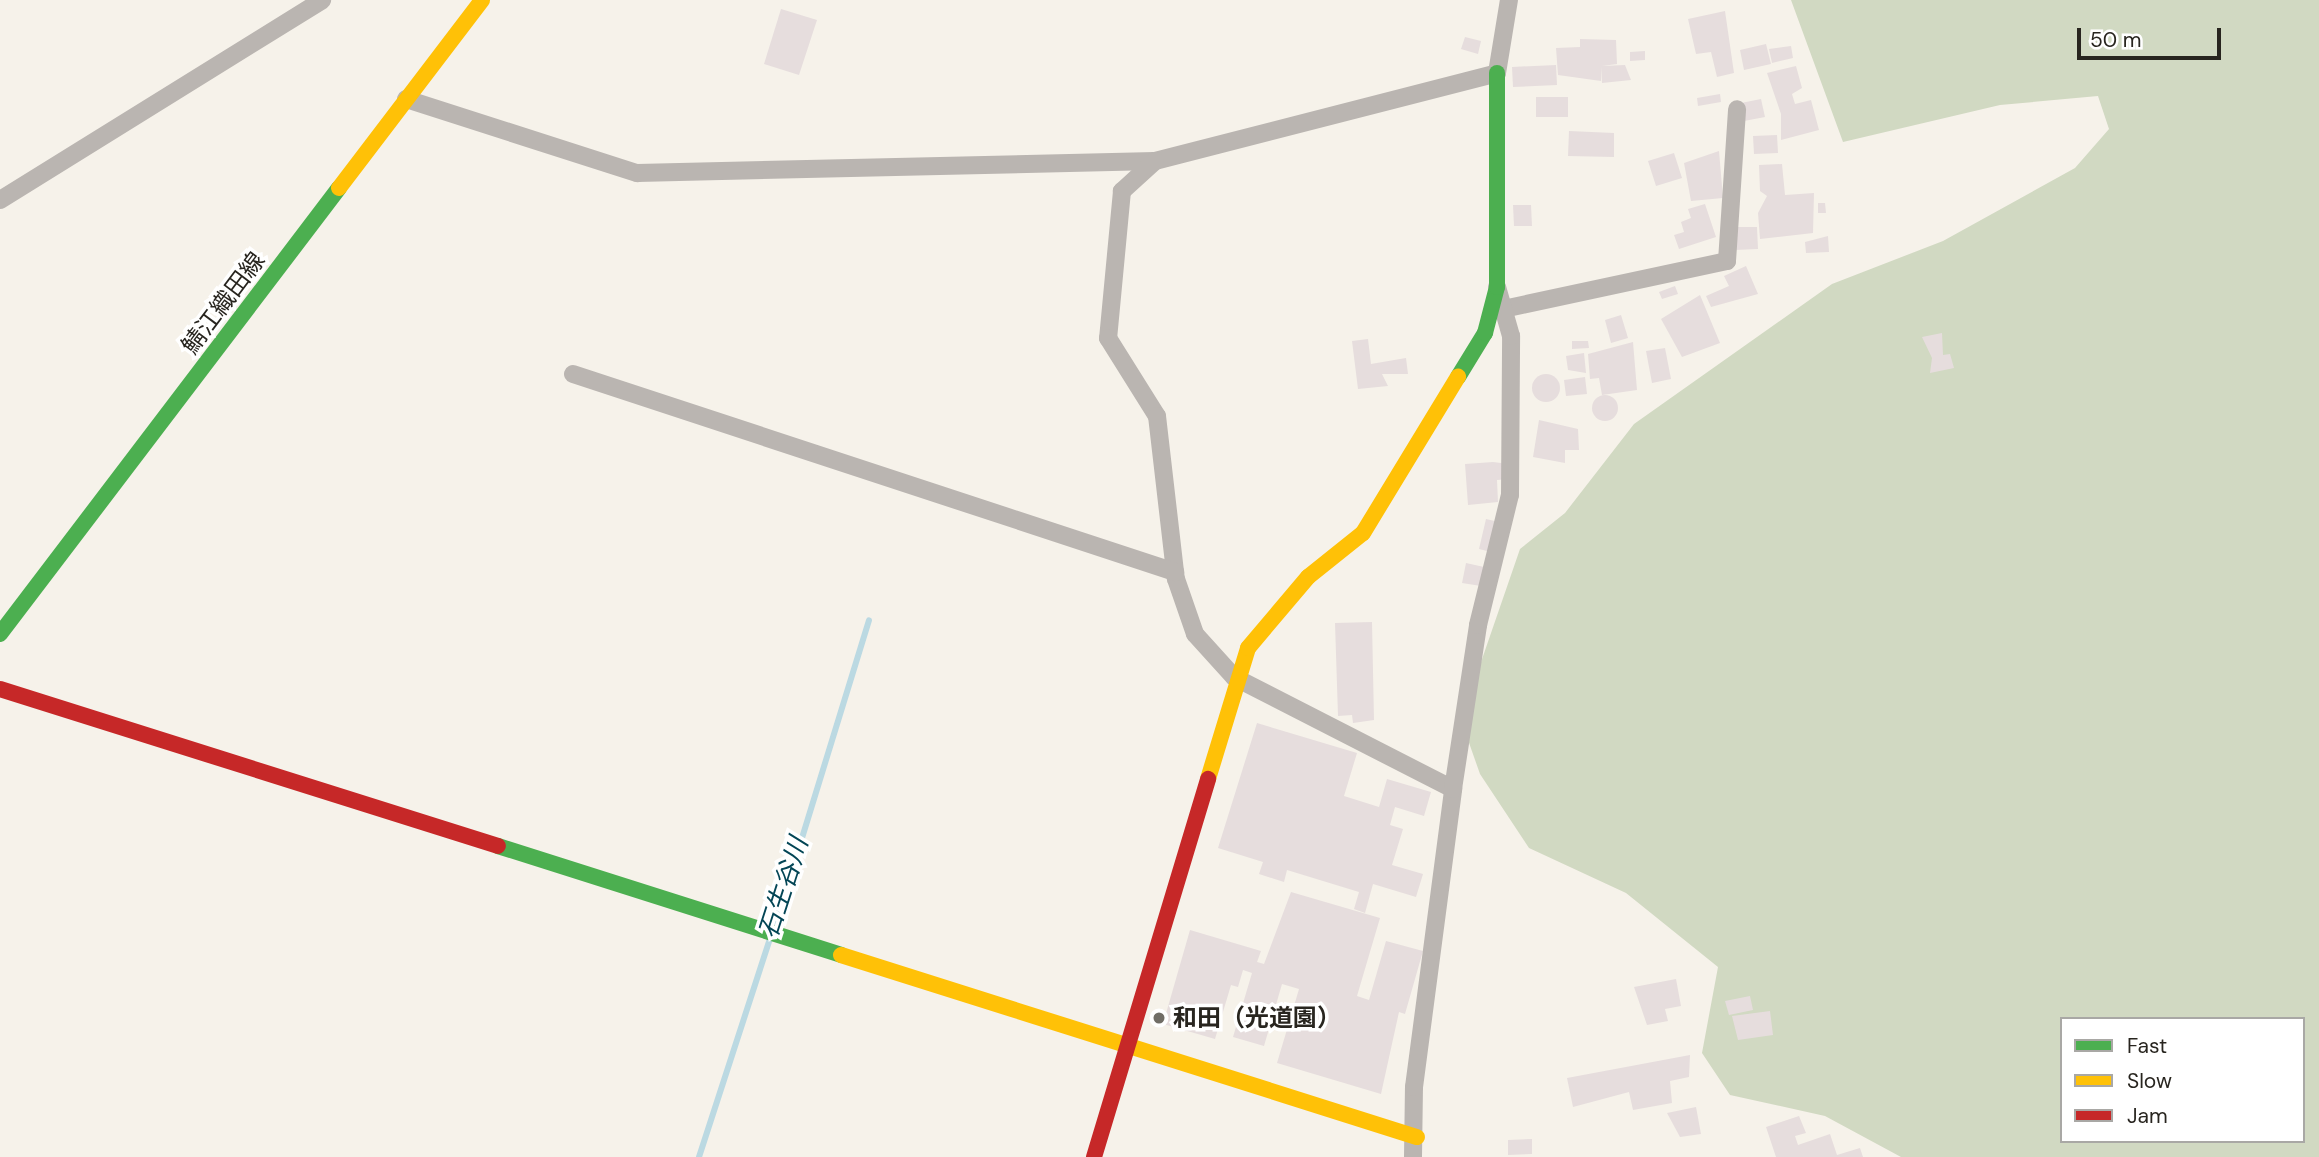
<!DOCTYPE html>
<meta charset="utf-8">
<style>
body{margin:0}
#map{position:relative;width:2319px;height:1157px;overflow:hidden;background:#f6f2ea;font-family:"DM Sans","Noto Sans JP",sans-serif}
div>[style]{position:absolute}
.forest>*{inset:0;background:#d1d9c2}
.stream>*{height:6px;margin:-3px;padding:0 3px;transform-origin:3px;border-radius:3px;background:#bbd9e2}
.building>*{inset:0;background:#e6dddd}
.round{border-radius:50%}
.street>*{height:18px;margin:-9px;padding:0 9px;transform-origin:9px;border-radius:9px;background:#bab5b1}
.fast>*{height:16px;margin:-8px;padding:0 8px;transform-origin:8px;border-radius:8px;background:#4caf50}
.slow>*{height:16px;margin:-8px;padding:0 8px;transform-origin:8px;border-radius:8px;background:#ffc107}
.jam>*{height:16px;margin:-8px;padding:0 8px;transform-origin:8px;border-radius:8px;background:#c62828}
.dots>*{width:19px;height:19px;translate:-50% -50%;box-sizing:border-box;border:4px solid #fff;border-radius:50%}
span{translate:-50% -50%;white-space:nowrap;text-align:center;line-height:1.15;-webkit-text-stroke:7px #fff;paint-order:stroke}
.street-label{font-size:24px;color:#28251f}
.poi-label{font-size:24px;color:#28251f;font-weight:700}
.left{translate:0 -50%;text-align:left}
.water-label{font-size:26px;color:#034555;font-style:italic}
.legend{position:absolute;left:2060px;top:1017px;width:245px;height:126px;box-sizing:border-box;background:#fff;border:2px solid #a9a8a5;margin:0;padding:9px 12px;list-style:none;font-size:21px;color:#28251f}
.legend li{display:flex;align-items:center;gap:14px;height:35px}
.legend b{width:35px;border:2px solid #a9a8a5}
.scale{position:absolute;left:2077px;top:28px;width:144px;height:32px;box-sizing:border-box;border:4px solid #28251f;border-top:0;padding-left:9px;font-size:21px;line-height:24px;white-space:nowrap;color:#28251f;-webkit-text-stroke:5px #fff;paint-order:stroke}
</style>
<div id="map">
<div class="forest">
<div style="clip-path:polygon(evenodd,1791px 0,2319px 0,2319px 1157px,1901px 1157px,1825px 1116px,1730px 1095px,1702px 1053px,1718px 967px,1626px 893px,1529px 848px,1480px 774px,1461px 720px,1520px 549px,1565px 513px,1634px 424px,1832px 284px,1943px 241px,2075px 168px,2109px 129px,2098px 96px,2000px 105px,1843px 142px,1791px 0,2062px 1019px,2303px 1019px,2303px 1141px,2062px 1141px,2062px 1019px)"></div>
</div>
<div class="stream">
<div style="left:774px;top:929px;width:323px;rotate:-72.9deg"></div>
<div style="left:699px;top:1157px;width:229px;rotate:-72deg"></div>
</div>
<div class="building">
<div style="clip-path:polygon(781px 9px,817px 20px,799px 75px,764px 64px)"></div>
<div style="clip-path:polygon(1725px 11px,1734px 73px,1717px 77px,1711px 52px,1696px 54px,1688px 19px)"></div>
<div style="clip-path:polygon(1465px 37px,1481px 41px,1478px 54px,1461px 49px)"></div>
<div style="clip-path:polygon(1580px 39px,1616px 40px,1617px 64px,1602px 66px,1625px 65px,1631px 80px,1602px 83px,1601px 67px,1601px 81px,1558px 75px,1556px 48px,1580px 47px)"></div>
<div style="clip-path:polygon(1766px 44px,1771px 64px,1744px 70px,1740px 50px)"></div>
<div style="clip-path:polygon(1791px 46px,1793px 58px,1772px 63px,1769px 49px)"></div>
<div style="clip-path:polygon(1645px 51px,1645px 60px,1630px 61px,1630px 52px)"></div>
<div style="clip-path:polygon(1556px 65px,1557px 85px,1513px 87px,1512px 67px)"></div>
<div style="clip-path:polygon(1796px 66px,1802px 88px,1792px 94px,1795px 104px,1811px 100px,1819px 130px,1781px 140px,1781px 114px,1767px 73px)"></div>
<div style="clip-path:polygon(1720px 94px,1721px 102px,1698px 106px,1697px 98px)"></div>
<div style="clip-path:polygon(1536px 97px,1568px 97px,1568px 117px,1536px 117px)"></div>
<div style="clip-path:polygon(1761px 99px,1765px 117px,1744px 121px,1741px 103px)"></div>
<div style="clip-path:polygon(1569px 131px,1614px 133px,1614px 157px,1568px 156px)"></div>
<div style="clip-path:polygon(1777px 135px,1778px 153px,1754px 154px,1753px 136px)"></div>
<div style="clip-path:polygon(1719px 151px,1723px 198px,1691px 201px,1684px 163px)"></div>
<div style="clip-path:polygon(1674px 153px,1682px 178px,1656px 186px,1648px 161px)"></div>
<div style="clip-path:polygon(1782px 164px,1785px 195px,1814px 193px,1813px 233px,1760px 239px,1758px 213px,1767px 196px,1760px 191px,1759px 165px)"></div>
<div style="clip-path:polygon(1818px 203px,1825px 203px,1826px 213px,1818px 213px)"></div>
<div style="clip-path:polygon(1705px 204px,1716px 237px,1679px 249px,1674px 235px,1684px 232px,1681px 222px,1691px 218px,1688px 209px)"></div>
<div style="clip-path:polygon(1513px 205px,1531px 205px,1532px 226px,1514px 226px)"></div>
<div style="clip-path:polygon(1735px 227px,1757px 227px,1758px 249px,1735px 250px)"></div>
<div style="clip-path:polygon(1828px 236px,1829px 252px,1806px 253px,1805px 242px)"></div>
<div style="clip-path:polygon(1746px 266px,1758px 294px,1711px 307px,1706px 296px,1729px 286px,1724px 276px)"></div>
<div style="clip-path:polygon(1675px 286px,1678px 294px,1662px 299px,1659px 292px)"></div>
<div style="clip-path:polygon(1700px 295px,1720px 343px,1682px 357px,1661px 319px)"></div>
<div style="clip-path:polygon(1621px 315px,1628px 338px,1611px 343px,1605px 320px)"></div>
<div style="clip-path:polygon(1942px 333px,1943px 355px,1950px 354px,1954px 368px,1930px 373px,1932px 358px,1922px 337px)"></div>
<div style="clip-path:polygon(1368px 339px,1371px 364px,1406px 358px,1408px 374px,1382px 374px,1388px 386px,1358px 389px,1352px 341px)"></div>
<div style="clip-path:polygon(1572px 341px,1588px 341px,1589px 348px,1572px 349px)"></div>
<div style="clip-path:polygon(1633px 342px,1637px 390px,1602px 395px,1599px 378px,1590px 379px,1588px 354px)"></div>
<div style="clip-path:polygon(1665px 348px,1671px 379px,1652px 383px,1646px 351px)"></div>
<div style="clip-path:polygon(1584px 353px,1586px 373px,1568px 370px,1566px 356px)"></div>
<div class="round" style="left:1532px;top:374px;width:28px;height:28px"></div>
<div style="clip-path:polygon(1585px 377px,1587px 394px,1566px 396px,1564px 380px)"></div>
<div class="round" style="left:1592px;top:395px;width:26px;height:26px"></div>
<div style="clip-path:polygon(1539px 420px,1578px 429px,1579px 450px,1565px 450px,1565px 463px,1533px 457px)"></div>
<div style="clip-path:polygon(1493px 462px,1509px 464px,1510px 479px,1497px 480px,1498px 502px,1468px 505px,1465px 464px)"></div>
<div style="clip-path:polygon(1486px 519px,1499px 522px,1491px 552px,1479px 549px)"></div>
<div style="clip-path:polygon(1466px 563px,1484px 567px,1481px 586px,1462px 583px)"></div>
<div style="clip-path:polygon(1372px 622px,1374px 720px,1353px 723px,1352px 715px,1338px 716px,1335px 623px)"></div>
<div style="clip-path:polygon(1257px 723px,1357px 753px,1344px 796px,1379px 807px,1387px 779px,1431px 792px,1424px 816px,1395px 807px,1390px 825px,1403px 829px,1392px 865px,1423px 874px,1416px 897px,1373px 884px,1365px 913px,1354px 909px,1359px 892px,1287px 870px,1284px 882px,1259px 874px,1263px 862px,1218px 848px)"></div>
<div style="clip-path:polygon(1291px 892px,1380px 918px,1357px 996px,1369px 1000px,1386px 941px,1423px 951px,1405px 1014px,1399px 1012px,1381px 1094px,1277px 1063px,1299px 989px,1282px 984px,1264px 1046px,1233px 1037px,1252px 973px,1243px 970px,1238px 987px,1231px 985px,1215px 1039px,1163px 1024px,1190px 930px,1261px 951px,1257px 962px,1264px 964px)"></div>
<div style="clip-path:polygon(1676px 979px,1681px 1006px,1665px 1009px,1668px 1021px,1647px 1025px,1634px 987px)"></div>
<div style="clip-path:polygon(1750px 996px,1753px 1010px,1729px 1015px,1725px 1001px)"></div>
<div style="clip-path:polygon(1770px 1011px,1773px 1035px,1738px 1040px,1732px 1016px)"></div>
<div style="clip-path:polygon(1690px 1055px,1689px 1077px,1670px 1081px,1672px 1103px,1633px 1110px,1629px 1092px,1573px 1107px,1567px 1078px)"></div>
<div style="clip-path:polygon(1696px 1107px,1701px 1134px,1680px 1137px,1667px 1113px)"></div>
<div style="clip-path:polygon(1799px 1116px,1806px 1133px,1795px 1136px,1798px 1145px,1830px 1134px,1837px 1155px,1860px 1148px,1863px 1157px,1776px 1157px,1766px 1127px)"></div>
<div style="clip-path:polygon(1532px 1139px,1532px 1154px,1508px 1155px,1508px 1140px)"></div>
</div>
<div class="street">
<div style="left:406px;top:99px;width:243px;rotate:17.8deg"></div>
<div style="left:637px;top:173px;width:518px;rotate:-1.33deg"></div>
<div style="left:1155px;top:161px;width:353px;rotate:-14.4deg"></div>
<div style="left:1497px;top:73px;width:74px;rotate:-80.7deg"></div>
<div style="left:1155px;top:161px;width:45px;rotate:137.7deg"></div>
<div style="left:1122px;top:191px;width:148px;rotate:95.4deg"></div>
<div style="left:1108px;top:338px;width:92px;rotate:57.9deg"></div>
<div style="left:1157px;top:416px;width:164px;rotate:83.4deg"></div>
<div style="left:1176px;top:579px;width:58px;rotate:70.9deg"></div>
<div style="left:1195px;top:634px;width:58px;rotate:47.8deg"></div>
<div style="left:1234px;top:677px;width:246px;rotate:27.1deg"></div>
<div style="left:0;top:200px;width:379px;rotate:-31.8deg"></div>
<div style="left:1508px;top:308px;width:224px;rotate:-12.1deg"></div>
<div style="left:1727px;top:261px;width:152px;rotate:-86.2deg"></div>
<div style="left:573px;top:374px;width:634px;rotate:18.21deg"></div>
<div style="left:1413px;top:1157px;width:70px;rotate:-89.2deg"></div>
<div style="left:1414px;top:1087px;width:301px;rotate:-82.5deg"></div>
<div style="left:1453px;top:789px;width:166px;rotate:-81.3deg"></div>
<div style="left:1478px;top:625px;width:134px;rotate:-76.2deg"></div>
<div style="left:1510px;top:495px;width:159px;rotate:-89.6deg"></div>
<div style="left:1511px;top:336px;width:51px;rotate:-105.9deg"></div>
</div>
<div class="fast">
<div style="left:1458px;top:377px;width:52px;rotate:-58.5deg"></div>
<div style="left:1485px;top:333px;width:48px;rotate:-75.4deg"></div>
<div style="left:1497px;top:287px;width:214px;rotate:-90deg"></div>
<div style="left:0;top:634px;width:560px;rotate:-52.76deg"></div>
<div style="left:498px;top:846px;width:360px;rotate:17.6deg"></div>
</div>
<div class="slow">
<div style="left:339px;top:188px;width:236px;rotate:-52.7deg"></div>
<div style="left:1208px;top:779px;width:137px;rotate:-73deg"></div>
<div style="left:1248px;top:648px;width:93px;rotate:-49.8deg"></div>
<div style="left:1308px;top:577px;width:70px;rotate:-38.7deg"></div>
<div style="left:1363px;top:533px;width:183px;rotate:-58.7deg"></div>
<div style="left:841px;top:955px;width:604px;rotate:17.54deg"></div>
</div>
<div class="jam">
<div style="left:0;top:689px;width:522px;rotate:17.5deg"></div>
<div style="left:1094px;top:1157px;width:395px;rotate:-73.2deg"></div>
</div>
<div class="dots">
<div style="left:1159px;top:1018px;background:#706d66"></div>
</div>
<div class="street-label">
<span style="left:223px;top:303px;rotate:-53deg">鯖江織田線</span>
</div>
<div class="poi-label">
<span class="left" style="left:1173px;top:1018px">和田（光道園）</span>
</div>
<div class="water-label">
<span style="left:784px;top:888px;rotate:-72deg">石生谷川</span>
</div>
<ul class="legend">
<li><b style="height:9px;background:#4caf50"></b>Fast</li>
<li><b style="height:9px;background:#ffc107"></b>Slow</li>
<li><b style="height:9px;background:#c62828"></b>Jam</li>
</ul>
<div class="scale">50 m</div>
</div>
